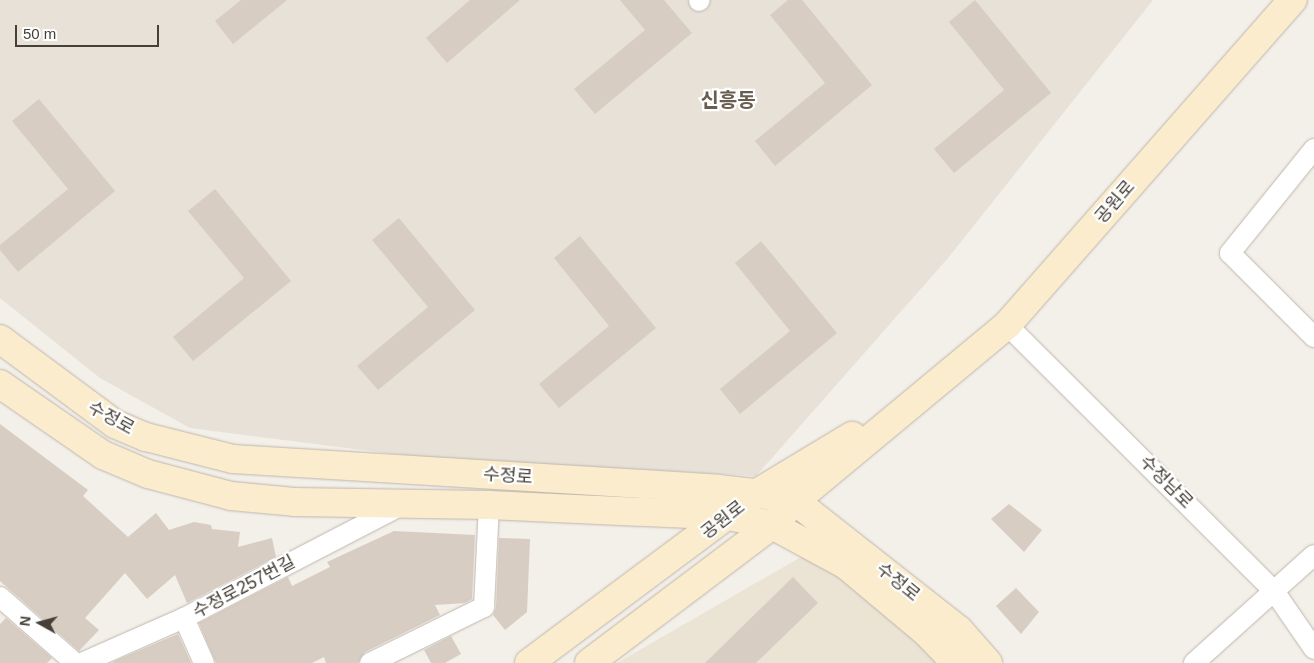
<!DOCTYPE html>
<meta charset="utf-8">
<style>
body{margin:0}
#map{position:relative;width:1314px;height:663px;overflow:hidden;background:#f3efe9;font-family:Helvetica,"Noto Sans KR",sans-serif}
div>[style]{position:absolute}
.residential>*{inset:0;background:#e7e1d8}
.education>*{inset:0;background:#ebe3d4}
.building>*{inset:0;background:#d7cdc3}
.roads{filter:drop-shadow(0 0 1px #beb6ac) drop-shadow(0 0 1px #beb6ac)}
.street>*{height:20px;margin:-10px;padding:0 10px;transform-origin:10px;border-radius:10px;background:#fff}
.secondary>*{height:28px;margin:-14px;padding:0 14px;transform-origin:14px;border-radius:14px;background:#faeccc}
span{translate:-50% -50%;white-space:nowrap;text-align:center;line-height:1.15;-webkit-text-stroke:4.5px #fff;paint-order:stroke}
.street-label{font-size:18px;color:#464038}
.quarter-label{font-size:20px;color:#685d50;font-weight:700}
.north{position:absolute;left:15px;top:598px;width:50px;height:50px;-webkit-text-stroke:4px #fff;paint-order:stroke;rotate:277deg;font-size:14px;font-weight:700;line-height:20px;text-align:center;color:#464038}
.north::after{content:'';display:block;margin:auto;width:18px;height:22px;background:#464038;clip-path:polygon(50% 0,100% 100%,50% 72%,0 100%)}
.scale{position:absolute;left:15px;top:25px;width:144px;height:22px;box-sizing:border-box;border:2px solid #464038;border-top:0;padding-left:6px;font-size:15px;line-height:18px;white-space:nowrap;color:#464038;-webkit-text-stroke:4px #fff;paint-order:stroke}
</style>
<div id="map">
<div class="residential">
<div style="clip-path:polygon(0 0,1153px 0,948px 258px,756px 476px,418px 457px,190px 428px,100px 378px,0 298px)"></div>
</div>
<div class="education">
<div style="clip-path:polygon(801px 557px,839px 573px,941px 663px,617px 663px)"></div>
</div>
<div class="building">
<div style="clip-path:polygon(241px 0,287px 0,233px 44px,215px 21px)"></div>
<div style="clip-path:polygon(470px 0,520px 0,447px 63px,426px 38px)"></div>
<div style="clip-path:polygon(620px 0,664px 0,692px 33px,595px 114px,574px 89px,645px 30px)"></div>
<div style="clip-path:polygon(788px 0,802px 0,872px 85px,775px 166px,755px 141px,825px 83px,770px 15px)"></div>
<div style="clip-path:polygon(975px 0,1051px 93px,954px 173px,934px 149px,1004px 90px,949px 22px)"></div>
<div style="clip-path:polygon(39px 99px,115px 191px,18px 272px,0 250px,0 245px,68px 189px,12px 121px)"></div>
<div style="clip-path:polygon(215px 189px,291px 281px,193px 361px,173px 337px,244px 278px,188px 211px)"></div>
<div style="clip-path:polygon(399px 218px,475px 310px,378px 390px,357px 366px,428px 307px,372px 240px)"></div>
<div style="clip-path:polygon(580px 236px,656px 328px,559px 408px,539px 384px,609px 326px,554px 258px)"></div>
<div style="clip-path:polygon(761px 241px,837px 333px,740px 414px,720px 389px,790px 331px,735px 263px)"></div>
<div style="clip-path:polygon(0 424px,88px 490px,83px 496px,128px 537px,156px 513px,169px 530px,194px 522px,211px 525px,212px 529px,240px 532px,238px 547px,272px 538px,276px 557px,187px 603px,175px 575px,147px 599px,125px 573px,85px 618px,99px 630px,79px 651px,0 581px)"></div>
<div style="clip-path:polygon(1009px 504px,1042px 530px,1024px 552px,991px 519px)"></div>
<div style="clip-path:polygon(394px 531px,475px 535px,472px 599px,465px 603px,435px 605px,440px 615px,365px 652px,358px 663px,326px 663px,324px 657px,312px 663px,216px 663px,199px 623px,288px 577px,292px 586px,330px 567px,327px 562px)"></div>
<div style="clip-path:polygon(499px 538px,530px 539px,527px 612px,505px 630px,493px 615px,496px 608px)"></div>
<div style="clip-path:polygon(793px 577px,818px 603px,756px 663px,705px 663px)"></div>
<div style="clip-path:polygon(1016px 588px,1039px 612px,1021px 634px,996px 606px)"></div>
<div style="clip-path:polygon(6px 618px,52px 658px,47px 663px,0 663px,0 624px)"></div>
<div style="clip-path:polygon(178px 634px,191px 663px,112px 663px,117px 660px)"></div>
<div style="clip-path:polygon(451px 636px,461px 654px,445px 663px,431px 663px,424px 650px)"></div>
</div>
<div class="roads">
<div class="street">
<div style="left:699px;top:1px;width:1px;rotate:-45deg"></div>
<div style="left:1314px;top:149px;width:134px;rotate:128.9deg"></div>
<div style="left:1230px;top:253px;width:119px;rotate:45deg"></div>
<div style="left:1007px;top:325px;width:377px;rotate:44.9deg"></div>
<div style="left:1274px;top:591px;width:70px;rotate:55.4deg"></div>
<div style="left:0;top:597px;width:100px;rotate:41.3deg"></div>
<div style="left:184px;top:618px;width:49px;rotate:66deg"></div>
<div style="left:82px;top:663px;width:111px;rotate:-23.8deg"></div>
<div style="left:184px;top:618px;width:246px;rotate:-27.4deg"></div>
<div style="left:370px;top:663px;width:127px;rotate:-26.2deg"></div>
<div style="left:484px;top:607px;width:102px;rotate:-87.2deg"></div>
<div style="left:1194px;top:663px;width:161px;rotate:-42deg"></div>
</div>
<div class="secondary">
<div style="left:0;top:339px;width:143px;rotate:36.5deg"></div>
<div style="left:115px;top:424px;width:34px;rotate:23deg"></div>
<div style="left:146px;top:437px;width:90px;rotate:14.2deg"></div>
<div style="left:233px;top:459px;width:486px;rotate:3.5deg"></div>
<div style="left:718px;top:489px;width:39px;rotate:6deg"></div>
<div style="left:757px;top:493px;width:39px;rotate:12deg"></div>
<div style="left:795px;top:501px;width:209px;rotate:38.2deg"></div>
<div style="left:959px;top:630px;width:44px;rotate:48.7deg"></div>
<div style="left:0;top:384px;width:125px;rotate:34.6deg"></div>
<div style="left:103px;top:455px;width:49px;rotate:22.9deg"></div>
<div style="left:148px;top:474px;width:86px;rotate:14.8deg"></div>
<div style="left:231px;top:496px;width:63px;rotate:5.4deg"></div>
<div style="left:294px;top:502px;width:195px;rotate:0.9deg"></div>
<div style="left:489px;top:505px;width:240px;rotate:2.6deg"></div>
<div style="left:729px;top:516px;width:44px;rotate:11.8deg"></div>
<div style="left:772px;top:525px;width:84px;rotate:28.4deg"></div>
<div style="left:846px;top:565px;width:106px;rotate:40deg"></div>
<div style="left:927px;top:633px;width:42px;rotate:46deg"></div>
<div style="left:529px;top:663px;width:284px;rotate:-36.7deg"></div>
<div style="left:757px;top:493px;width:111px;rotate:-31deg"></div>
<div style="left:589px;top:663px;width:229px;rotate:-37deg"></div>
<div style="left:772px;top:525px;width:33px;rotate:-46deg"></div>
<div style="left:795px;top:501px;width:276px;rotate:-39.7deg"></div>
<div style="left:1007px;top:325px;width:433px;rotate:-48.7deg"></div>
</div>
</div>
<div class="street-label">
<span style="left:1115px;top:202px;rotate:-49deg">공원로</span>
<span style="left:111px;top:418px;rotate:29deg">수정로</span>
<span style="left:508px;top:476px;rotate:4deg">수정로</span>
<span style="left:1166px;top:482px;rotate:45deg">수정남로</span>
<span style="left:723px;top:520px;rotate:-38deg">공원로</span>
<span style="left:898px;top:582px;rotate:39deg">수정로</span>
<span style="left:244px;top:587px;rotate:-28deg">수정로257번길</span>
</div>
<div class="quarter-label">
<span style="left:728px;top:100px">신흥동</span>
</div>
<div class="north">N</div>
<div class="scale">50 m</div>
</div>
